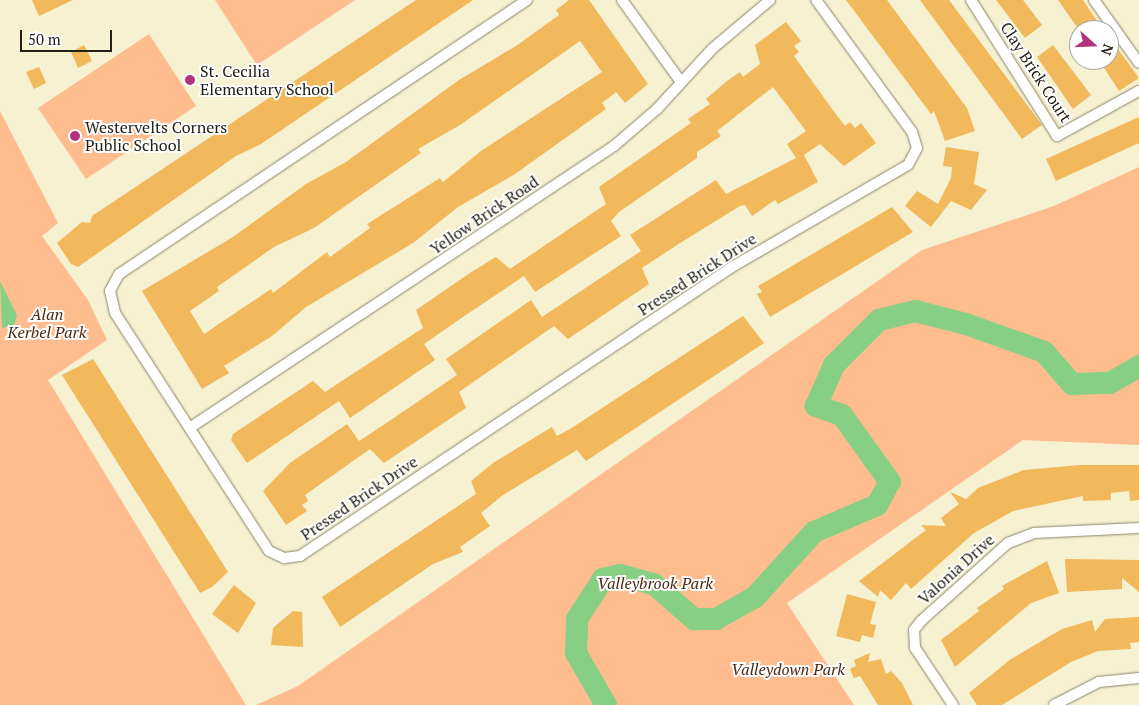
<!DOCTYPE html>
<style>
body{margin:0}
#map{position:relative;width:1139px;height:705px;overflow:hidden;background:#f6f1d1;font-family:"PT Serif",serif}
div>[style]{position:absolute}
.green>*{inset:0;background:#ffbc8f}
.water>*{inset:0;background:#87cf83}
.river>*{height:22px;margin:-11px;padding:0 11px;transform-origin:11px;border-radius:11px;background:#87cf83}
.building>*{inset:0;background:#f1b85c}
.roads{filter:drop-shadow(0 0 1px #898467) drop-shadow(0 0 1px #898467)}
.street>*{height:10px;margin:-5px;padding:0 5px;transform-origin:5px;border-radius:5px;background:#fff}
.dots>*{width:14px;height:14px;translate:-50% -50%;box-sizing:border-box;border:2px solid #fff;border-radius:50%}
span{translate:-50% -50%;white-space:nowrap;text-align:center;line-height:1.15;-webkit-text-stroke:4px #fff;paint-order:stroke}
.poi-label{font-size:16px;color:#222015}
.left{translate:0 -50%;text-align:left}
.street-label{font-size:16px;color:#222015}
.park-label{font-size:16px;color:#4d2b11;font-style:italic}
.north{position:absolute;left:1069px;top:20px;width:50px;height:50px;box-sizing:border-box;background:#fff;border:1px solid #a7a6a1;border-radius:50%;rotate:110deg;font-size:14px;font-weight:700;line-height:20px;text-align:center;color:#222015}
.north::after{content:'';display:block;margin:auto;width:18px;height:22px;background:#b4327c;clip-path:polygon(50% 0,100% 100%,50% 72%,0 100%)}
.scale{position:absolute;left:20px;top:30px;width:92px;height:22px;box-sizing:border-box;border:2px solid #222015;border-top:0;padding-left:6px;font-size:15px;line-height:18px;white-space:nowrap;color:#222015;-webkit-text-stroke:4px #fff;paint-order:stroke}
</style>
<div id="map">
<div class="green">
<div style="clip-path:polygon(215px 0,355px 0,257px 65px)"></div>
<div style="clip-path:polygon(149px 34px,196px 106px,86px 179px,38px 108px)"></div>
<div style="clip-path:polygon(0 111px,58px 223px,42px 236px,88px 300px,107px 340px,48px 380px,246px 705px,0 705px)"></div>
<div style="clip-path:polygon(1139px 167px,1139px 445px,1023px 440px,787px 603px,854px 705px,256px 705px,298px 686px,922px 250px,1054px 206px)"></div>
</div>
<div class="water">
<div style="clip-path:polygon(0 281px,17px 315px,14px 325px,2px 328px)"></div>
</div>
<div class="river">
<div style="left:606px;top:705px;width:60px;rotate:-120deg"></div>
<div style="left:576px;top:653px;width:34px;rotate:-88deg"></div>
<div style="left:577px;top:619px;width:48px;rotate:-57deg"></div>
<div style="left:603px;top:579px;width:18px;rotate:-13deg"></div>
<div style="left:621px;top:575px;width:35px;rotate:16deg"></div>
<div style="left:655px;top:585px;width:52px;rotate:41.1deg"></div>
<div style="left:694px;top:619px;width:22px"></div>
<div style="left:716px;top:619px;width:45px;rotate:-29.4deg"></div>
<div style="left:755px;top:597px;width:88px;rotate:-47.8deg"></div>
<div style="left:814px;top:532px;width:69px;rotate:-23.2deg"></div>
<div style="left:877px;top:505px;width:26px;rotate:-61deg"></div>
<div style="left:890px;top:482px;width:82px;rotate:-125.6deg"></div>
<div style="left:842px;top:415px;width:28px;rotate:-161deg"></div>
<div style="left:816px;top:406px;width:45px;rotate:-66.3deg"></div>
<div style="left:834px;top:365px;width:64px;rotate:-45deg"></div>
<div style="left:879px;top:320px;width:37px;rotate:-14deg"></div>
<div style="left:915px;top:311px;width:53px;rotate:14.3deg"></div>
<div style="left:966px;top:324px;width:83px;rotate:19.7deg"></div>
<div style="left:1044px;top:352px;width:43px;rotate:48.8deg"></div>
<div style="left:1072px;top:384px;width:38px;rotate:-2deg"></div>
<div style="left:1110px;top:383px;width:34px;rotate:-30deg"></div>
</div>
<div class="building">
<div style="clip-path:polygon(32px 0,73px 0,39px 16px)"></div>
<div style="clip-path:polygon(416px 0,473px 0,261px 144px,236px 156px,78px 267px,71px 264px,57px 243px,82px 222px,90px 223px,92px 216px)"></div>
<div style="clip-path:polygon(evenodd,569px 0,589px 0,648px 84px,625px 103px,616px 92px,602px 103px,606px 109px,515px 174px,458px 207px,413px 243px,306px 307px,272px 336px,224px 366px,229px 373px,202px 389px,142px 291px,233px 237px,306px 184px,346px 162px,459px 80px,516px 46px,559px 15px,556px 10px,569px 0,580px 41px,602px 72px,481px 151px,443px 182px,440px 178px,367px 224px,370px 228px,330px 257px,327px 252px,273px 293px,271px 289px,204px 334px,190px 311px,219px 291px,217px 287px,274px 247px,314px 228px,421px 153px,418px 149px,460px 125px,580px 41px)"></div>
<div style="clip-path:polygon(846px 0,887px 0,967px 108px,975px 131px,945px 141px,934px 111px,931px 114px)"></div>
<div style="clip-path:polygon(920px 0,949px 0,1042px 125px,1022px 139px)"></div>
<div style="clip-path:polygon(996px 0,1023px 0,1042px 25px,1025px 38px)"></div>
<div style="clip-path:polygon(1058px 0,1083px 0,1103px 30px,1079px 30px)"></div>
<div style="clip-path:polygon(786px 22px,801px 41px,794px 46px,799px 52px,794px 56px,835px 113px,845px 126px,850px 122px,855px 128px,861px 123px,876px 143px,844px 166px,820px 144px,804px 155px,818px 182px,778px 204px,775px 200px,752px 216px,745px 205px,740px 206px,680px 243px,642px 268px,649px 284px,568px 339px,554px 326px,459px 392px,466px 408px,384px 463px,370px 449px,305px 495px,308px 501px,302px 505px,307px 511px,286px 525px,263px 491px,290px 463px,347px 424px,359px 441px,382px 426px,457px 375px,446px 359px,531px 300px,542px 317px,641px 251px,630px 235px,716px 180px,726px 194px,796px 158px,787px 144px,806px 131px,773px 87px,717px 131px,721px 136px,697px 152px,697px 158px,619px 212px,611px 221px,621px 236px,535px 292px,524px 276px,460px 319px,424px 344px,435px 360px,350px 418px,339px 401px,247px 463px,231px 440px,233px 434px,313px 381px,325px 392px,423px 328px,416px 310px,473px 271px,496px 257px,510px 269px,606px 204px,599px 187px,691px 123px,688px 119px,710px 104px,706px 99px,727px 81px,740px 72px,743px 77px,760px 64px,755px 45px)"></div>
<div style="clip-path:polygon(1109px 37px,1139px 78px,1119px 91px,1099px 60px,1109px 60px)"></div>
<div style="clip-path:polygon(84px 45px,92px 61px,78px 68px,71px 52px)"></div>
<div style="clip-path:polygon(1053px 45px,1091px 95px,1073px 109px,1037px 57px)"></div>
<div style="clip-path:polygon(39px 67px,46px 83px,34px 89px,26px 72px)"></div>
<div style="clip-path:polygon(1139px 117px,1139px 143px,1056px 181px,1046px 159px)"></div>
<div style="clip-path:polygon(946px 147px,979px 152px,974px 184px,987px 190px,971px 210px,951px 201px,931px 227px,905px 206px,917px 191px,938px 204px,951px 178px,952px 167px,943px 166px)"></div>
<div style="clip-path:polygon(892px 207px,913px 232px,770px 317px,757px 294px,762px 292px,758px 286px)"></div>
<div style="clip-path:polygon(743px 316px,764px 343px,586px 461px,577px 450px,503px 495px,481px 513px,490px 526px,460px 547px,463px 552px,433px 564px,340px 627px,322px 597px,476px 494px,471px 481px,493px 463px,552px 427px,557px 436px,570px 429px)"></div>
<div style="clip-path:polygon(93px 359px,228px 572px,212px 587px,200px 593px,62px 375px)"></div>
<div style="clip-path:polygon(1080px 465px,1139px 465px,1139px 500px,1130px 501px,1129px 491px,1111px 493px,1111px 500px,1083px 501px,1083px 496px,1013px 511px,974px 533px,911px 589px,906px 583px,891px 600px,880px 590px,878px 597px,859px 581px,926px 530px,921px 525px,946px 526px,941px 518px,959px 504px,950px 492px,966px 499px,978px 488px,1024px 470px)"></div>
<div style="clip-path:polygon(1065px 559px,1139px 560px,1139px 592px,1122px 578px,1122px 589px,1067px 592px)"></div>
<div style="clip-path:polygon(1047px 561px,1059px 593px,1031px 603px,955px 667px,941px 640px,979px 611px,977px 608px,1004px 589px,1002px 586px)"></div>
<div style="clip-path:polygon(234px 585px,256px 603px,238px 633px,212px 614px)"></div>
<div style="clip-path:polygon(847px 594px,876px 602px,870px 624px,876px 625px,873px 638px,862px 635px,860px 642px,836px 636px)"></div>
<div style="clip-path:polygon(293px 611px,302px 612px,303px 647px,271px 645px,273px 628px)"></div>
<div style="clip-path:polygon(1139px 617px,1139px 642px,1130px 643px,1131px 649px,1098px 651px,1071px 662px,1002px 705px,977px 705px,969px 693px,1011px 659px,1062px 629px,1092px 620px,1095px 632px,1105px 619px)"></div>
<div style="clip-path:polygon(870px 653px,868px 662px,881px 659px,886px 674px,891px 671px,902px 683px,913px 705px,878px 705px,860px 676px,854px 678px,850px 669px,856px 666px,854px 660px)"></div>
</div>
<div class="roads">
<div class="street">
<div style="left:527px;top:0;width:491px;rotate:146.1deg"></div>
<div style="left:119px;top:274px;width:19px;rotate:118deg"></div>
<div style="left:110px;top:291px;width:23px;rotate:77deg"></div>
<div style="left:115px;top:313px;width:283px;rotate:57.1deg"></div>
<div style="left:269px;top:551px;width:17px;rotate:25deg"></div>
<div style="left:284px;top:558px;width:16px;rotate:-7deg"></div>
<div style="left:300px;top:556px;width:520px;rotate:-33.78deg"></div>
<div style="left:732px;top:267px;width:203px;rotate:-30.1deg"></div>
<div style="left:908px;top:165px;width:19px;rotate:-62deg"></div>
<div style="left:917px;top:148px;width:17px;rotate:-107deg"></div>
<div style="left:912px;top:132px;width:163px;rotate:-126deg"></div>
<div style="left:622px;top:0;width:101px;rotate:54.3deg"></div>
<div style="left:971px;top:0;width:161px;rotate:57.7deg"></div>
<div style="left:1057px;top:136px;width:94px;rotate:-28.8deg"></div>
<div style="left:1094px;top:0;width:77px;rotate:54.5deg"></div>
<div style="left:191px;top:427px;width:508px;rotate:-33.6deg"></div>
<div style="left:614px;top:146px;width:57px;rotate:-40.7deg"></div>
<div style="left:657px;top:109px;width:81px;rotate:-47.5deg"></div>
<div style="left:712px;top:49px;width:76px;rotate:-40.2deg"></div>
<div style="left:953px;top:705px;width:69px;rotate:-123.7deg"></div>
<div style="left:915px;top:648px;width:18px;rotate:-93deg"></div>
<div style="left:914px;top:630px;width:11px;rotate:-52deg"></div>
<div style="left:921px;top:621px;width:117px;rotate:-41.9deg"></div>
<div style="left:1008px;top:543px;width:28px;rotate:-21deg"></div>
<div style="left:1034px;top:533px;width:105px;rotate:-2.7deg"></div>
<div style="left:1054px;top:705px;width:51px;rotate:-27.1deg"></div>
<div style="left:1099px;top:682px;width:40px;rotate:-5.7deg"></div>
</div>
</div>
<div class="dots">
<div style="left:190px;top:80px;background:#b4327c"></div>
<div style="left:75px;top:136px;background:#b4327c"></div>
</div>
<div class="poi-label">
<span class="left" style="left:200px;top:80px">St. Cecilia<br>Elementary School</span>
<span class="left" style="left:85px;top:136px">Westervelts Corners<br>Public School</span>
</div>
<div class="street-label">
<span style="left:1036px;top:72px;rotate:57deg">Clay Brick Court</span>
<span style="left:484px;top:215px;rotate:-34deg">Yellow Brick Road</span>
<span style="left:697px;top:274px;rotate:-33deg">Pressed Brick Drive</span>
<span style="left:359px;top:498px;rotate:-34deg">Pressed Brick Drive</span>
<span style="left:956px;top:569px;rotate:-42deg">Valonia Drive</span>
</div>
<div class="park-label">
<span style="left:47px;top:323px">Alan<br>Kerbel Park</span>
<span style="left:655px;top:583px">Valleybrook Park</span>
<span style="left:788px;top:669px">Valleydown Park</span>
</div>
<div class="north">N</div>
<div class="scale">50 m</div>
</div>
